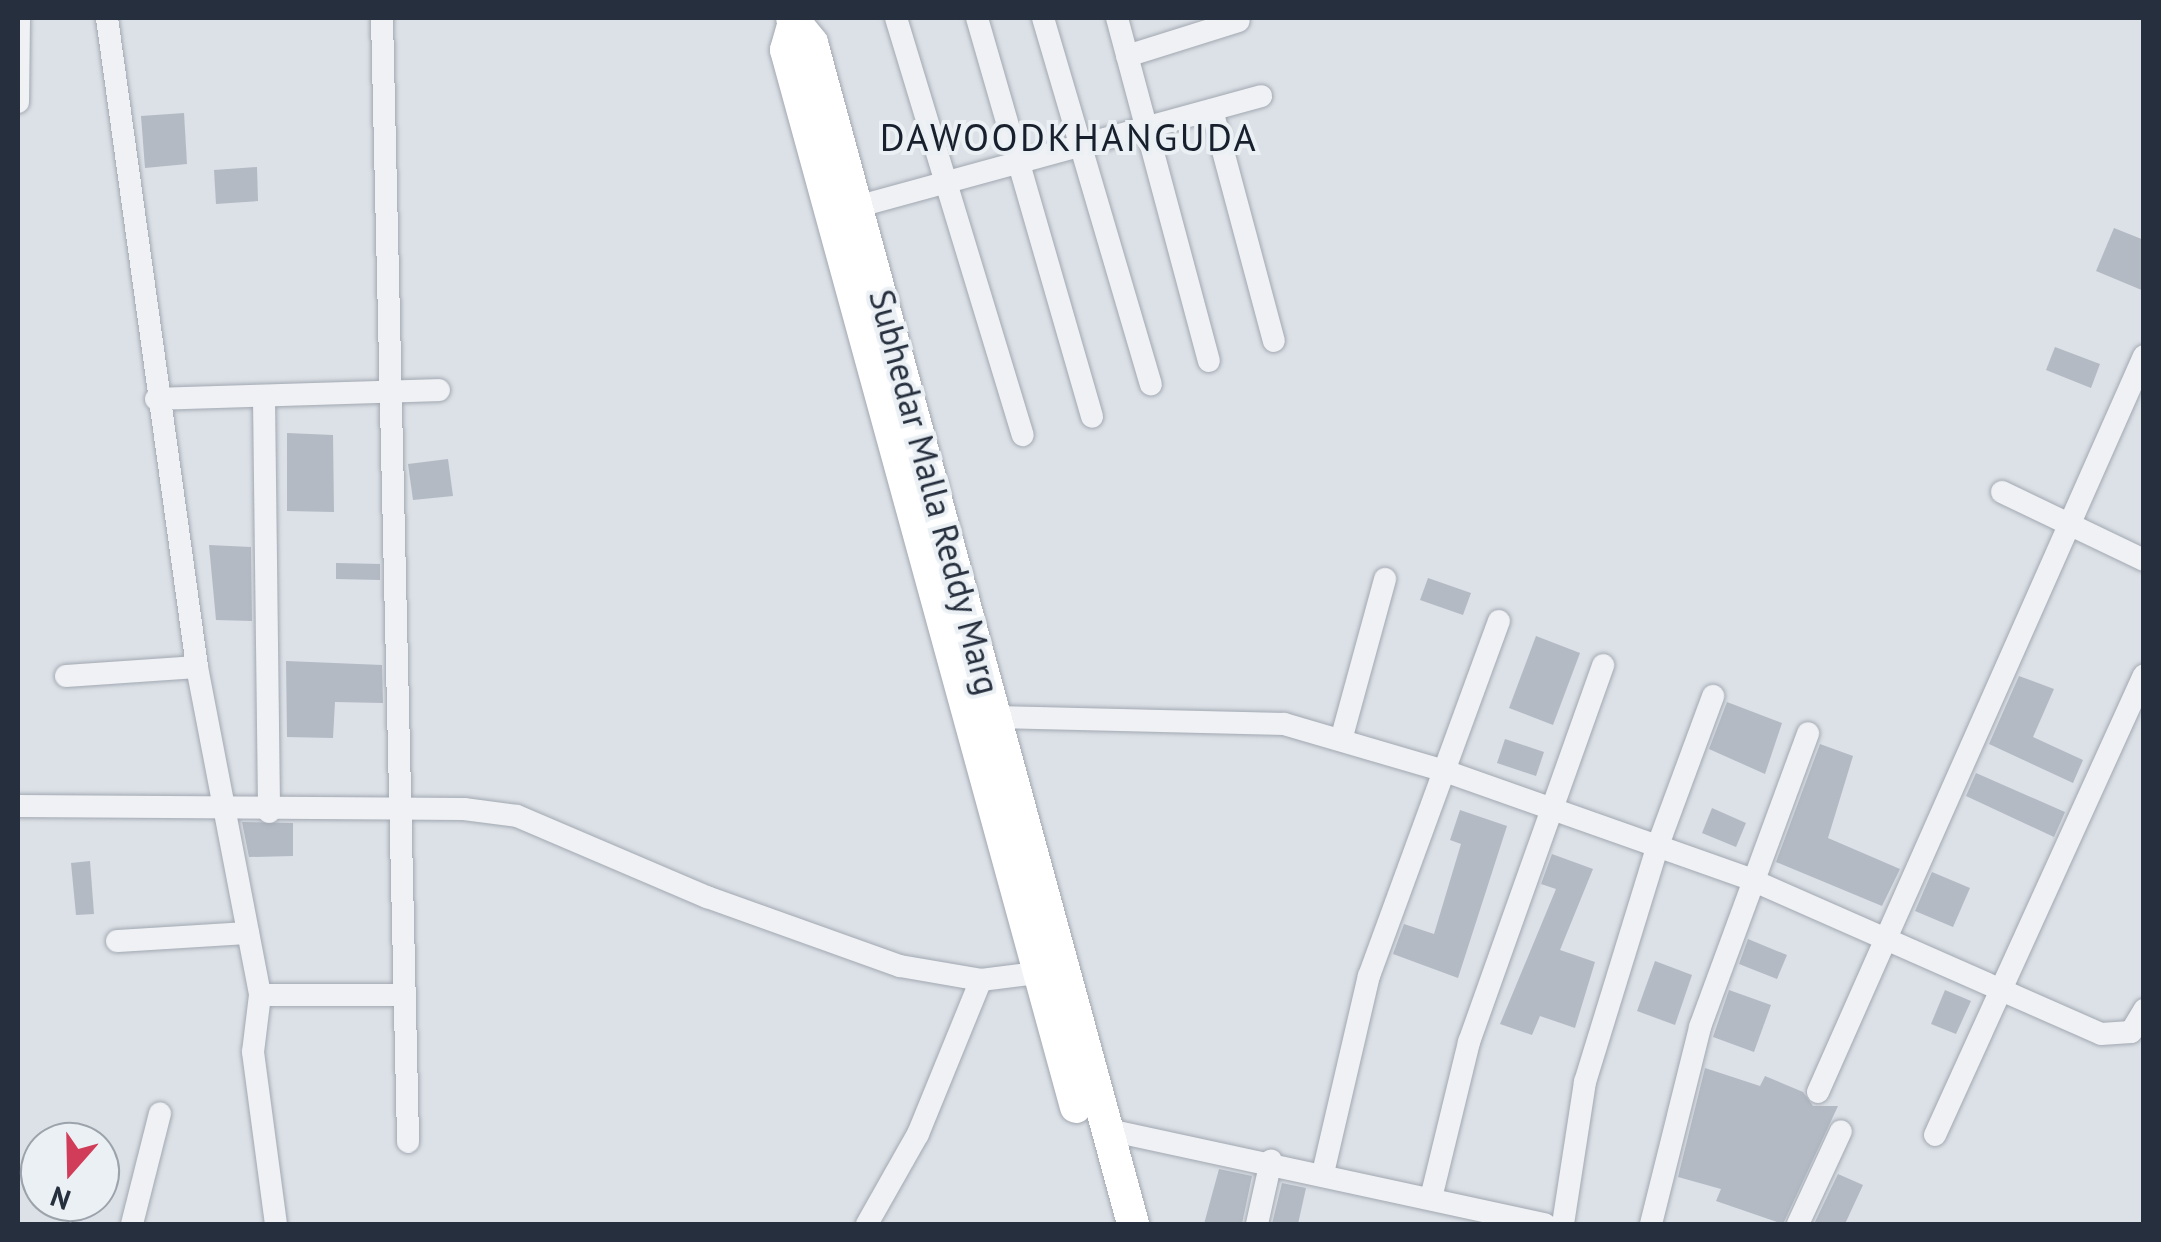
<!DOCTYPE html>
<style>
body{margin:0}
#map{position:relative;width:2161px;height:1242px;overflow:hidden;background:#dce1e7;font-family:"PT Sans",sans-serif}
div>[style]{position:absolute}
.building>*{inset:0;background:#b3bac4}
.roads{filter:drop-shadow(0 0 2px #a2a8b1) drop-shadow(0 0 2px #a2a8b1)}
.minor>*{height:22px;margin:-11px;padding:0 11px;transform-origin:11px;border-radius:11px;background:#eff1f5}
.secondary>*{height:32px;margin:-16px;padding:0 16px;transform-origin:16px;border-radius:16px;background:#fff}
span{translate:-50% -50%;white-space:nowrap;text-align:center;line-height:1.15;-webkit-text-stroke:8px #ebf0f5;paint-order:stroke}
.street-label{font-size:35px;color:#262f3d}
.neighbourhood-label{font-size:38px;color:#18202e;letter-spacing:2.5px}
.frame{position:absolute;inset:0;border:20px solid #262f3d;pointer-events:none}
.north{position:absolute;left:20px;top:1122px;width:100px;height:100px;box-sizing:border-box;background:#ebf0f5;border:2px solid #9ca3ab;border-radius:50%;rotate:200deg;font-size:28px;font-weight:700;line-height:40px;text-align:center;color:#262f3d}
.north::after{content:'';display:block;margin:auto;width:35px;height:45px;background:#d13c58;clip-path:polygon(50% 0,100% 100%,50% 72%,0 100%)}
</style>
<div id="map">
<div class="building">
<div style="clip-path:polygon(184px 113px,187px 164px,145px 168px,141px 116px)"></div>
<div style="clip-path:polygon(257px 167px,258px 201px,216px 204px,214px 170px)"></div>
<div style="clip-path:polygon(2114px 228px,2144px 240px,2144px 291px,2096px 271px)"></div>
<div style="clip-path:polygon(2055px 347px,2100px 364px,2091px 388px,2046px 370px)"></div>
<div style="clip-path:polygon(287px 433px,333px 435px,334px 512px,287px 511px)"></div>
<div style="clip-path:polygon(448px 459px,453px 496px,413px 500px,408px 464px)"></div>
<div style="clip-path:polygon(209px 545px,251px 547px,252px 621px,216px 620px)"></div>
<div style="clip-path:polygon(336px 563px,380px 564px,380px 580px,336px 579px)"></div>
<div style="clip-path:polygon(1428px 578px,1471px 593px,1463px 615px,1420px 600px)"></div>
<div style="clip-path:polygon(1536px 636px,1580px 653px,1553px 725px,1509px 708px)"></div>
<div style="clip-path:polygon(286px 661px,382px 665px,383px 703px,335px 702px,333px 738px,287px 737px)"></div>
<div style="clip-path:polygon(2019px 676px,2054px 689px,2033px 737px,2083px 760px,2073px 783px,1989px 744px)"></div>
<div style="clip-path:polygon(1727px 702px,1782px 723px,1765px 774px,1709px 749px)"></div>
<div style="clip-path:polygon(1505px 739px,1544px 752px,1536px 776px,1497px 763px)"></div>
<div style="clip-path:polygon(1820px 744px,1853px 756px,1828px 838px,1900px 869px,1882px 906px,1776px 862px)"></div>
<div style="clip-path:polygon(1976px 773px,2065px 812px,2054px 837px,1966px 796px)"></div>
<div style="clip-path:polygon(1712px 808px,1746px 823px,1736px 847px,1702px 833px)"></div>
<div style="clip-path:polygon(1460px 810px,1507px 826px,1458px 978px,1393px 954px,1404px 924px,1434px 934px,1461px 844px,1450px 840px)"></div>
<div style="clip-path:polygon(242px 822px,293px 823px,293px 856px,249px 857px)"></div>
<div style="clip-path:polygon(1552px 854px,1593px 869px,1560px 950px,1595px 962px,1575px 1028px,1540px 1016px,1532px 1035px,1500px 1024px,1556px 889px,1541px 884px)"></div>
<div style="clip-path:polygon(90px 861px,94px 914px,76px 915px,71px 863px)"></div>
<div style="clip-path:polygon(1932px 872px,1970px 888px,1953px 927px,1915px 911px)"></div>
<div style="clip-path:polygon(1748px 939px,1787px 955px,1777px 979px,1739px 964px)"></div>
<div style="clip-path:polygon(1655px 961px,1692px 975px,1675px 1025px,1637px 1011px)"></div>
<div style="clip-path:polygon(1729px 990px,1771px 1005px,1754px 1052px,1713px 1037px)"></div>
<div style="clip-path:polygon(1945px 990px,1971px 1001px,1956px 1034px,1931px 1024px)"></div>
<div style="clip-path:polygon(1705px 1068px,1760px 1086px,1765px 1076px,1803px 1092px,1813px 1106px,1838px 1106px,1783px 1224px,1716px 1201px,1721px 1189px,1678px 1177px)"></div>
<div style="clip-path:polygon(1219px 1169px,1252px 1176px,1242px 1224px,1204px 1224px)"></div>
<div style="clip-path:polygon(1838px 1174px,1863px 1185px,1845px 1224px,1814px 1224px)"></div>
<div style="clip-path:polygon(1282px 1183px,1306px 1188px,1298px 1224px,1272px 1224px)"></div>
</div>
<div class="roads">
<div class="minor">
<div style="left:107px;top:18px;width:655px;rotate:82.1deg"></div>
<div style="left:197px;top:667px;width:334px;rotate:79.1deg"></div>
<div style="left:260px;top:995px;width:57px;rotate:97deg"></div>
<div style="left:253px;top:1052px;width:174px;rotate:82.4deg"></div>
<div style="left:382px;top:18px;width:1124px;rotate:88.67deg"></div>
<div style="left:896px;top:18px;width:436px;rotate:73.1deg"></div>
<div style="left:977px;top:18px;width:415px;rotate:73.9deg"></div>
<div style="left:1043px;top:18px;width:382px;rotate:73.6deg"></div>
<div style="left:1117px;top:18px;width:355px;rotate:75deg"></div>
<div style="left:1127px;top:56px;width:117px;rotate:-17.4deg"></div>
<div style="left:18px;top:102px;width:84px;rotate:-89.3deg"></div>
<div style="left:1212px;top:110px;width:239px;rotate:75deg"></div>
<div style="left:856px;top:207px;width:420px;rotate:-15.3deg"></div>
<div style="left:264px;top:398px;width:414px;rotate:89.3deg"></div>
<div style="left:156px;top:399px;width:283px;rotate:-1.8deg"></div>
<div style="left:2002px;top:492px;width:157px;rotate:25.6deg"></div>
<div style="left:66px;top:676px;width:131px;rotate:-3.9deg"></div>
<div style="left:997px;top:717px;width:287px;rotate:1.4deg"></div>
<div style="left:1284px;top:724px;width:168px;rotate:16.3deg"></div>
<div style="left:1445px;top:771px;width:326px;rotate:19.5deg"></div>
<div style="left:1752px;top:880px;width:381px;rotate:23.8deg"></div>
<div style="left:2101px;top:1034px;width:30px;rotate:-4deg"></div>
<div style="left:2131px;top:1032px;width:26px;rotate:-59deg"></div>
<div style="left:1341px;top:740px;width:167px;rotate:-74.7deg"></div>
<div style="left:18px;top:806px;width:446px;rotate:0.4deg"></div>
<div style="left:464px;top:809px;width:53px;rotate:7.5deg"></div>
<div style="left:517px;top:816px;width:207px;rotate:23.1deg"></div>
<div style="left:707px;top:897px;width:205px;rotate:19.7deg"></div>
<div style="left:900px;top:966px;width:82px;rotate:9.8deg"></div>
<div style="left:981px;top:980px;width:72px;rotate:-7.2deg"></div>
<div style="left:117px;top:941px;width:131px;rotate:-3.5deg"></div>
<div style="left:260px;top:995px;width:144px"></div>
<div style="left:1818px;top:1092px;width:805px;rotate:-66.11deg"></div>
<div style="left:1104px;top:1129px;width:451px;rotate:12.2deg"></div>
<div style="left:1935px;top:1135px;width:505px;rotate:-65.57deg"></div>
<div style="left:1323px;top:1173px;width:202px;rotate:-76.9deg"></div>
<div style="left:1369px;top:976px;width:378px;rotate:-69.9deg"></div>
<div style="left:1431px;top:1198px;width:161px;rotate:-76.3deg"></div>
<div style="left:1469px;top:1042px;width:400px;rotate:-70.4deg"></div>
<div style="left:132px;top:1224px;width:114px;rotate:-75.8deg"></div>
<div style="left:867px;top:1224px;width:103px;rotate:-60.5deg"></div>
<div style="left:918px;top:1134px;width:166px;rotate:-67.8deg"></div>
<div style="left:1257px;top:1224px;width:65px;rotate:-77.5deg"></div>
<div style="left:1563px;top:1224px;width:144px;rotate:-81.2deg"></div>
<div style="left:1585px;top:1082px;width:248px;rotate:-72.9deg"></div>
<div style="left:1658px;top:845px;width:159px;rotate:-69.7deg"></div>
<div style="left:1651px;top:1224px;width:203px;rotate:-76deg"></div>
<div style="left:1700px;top:1027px;width:313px;rotate:-69.8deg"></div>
<div style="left:1798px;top:1224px;width:102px;rotate:-65.2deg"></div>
</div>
<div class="secondary">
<div style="left:792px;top:18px;width:32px;rotate:51deg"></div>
<div style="left:812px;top:43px;width:1224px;rotate:74.79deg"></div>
<div style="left:794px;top:22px;width:29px;rotate:106deg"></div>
<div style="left:786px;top:50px;width:1096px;rotate:74.66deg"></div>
</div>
</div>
<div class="street-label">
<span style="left:935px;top:492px;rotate:75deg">Subhedar Malla Reddy Marg</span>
</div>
<div class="neighbourhood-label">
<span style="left:1069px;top:137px">DAWOODKHANGUDA</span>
</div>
<div class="frame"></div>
<div class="north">N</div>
</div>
